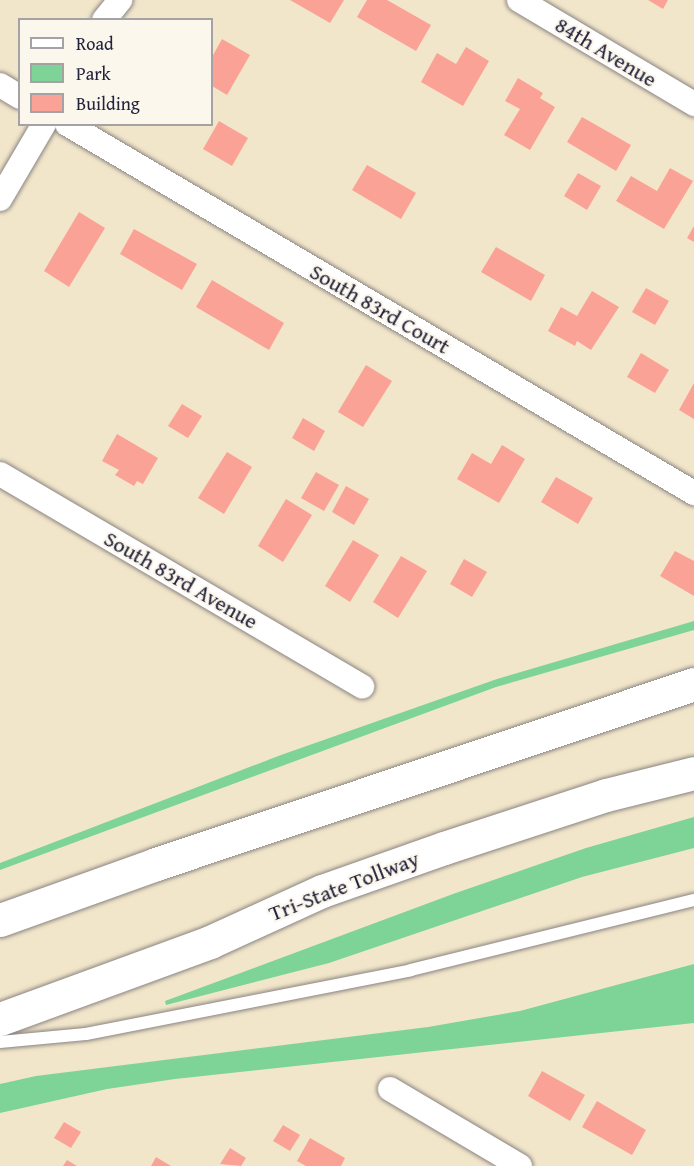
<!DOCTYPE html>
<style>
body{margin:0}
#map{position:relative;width:694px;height:1166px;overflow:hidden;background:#f2e6ca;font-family:"Gentium Book Plus",serif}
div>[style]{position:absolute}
.green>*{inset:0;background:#7ed396}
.building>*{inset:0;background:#fba296}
.roads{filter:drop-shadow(0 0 2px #8a8482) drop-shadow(0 0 2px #8a8482)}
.service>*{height:12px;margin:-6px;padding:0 6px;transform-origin:6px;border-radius:6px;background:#fff}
.minor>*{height:24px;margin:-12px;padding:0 12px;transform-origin:12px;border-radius:12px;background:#fff}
.motorway>*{height:33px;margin:-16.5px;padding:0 16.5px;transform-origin:16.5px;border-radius:16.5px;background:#fff}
span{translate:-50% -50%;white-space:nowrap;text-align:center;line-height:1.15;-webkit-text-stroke:4.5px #fbf7ec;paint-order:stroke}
.street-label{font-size:22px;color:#22223b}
.legend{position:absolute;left:18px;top:18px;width:195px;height:108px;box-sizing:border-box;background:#fbf7ec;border:2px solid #a4a2a5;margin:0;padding:8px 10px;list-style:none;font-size:18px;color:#22223b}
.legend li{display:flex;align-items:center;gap:12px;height:30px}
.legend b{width:30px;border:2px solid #a4a2a5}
</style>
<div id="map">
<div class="green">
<div style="clip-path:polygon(694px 621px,694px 630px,496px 687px,0 870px,0 863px,281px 755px,497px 679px)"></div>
<div style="clip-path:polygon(694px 817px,694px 848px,582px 877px,329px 963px,166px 1005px,165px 1001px,453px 894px,586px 848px)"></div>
<div style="clip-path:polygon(694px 964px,694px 1023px,175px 1079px,107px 1089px,0 1113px,0 1084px,36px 1076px,428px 1027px,520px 1011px)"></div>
</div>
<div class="building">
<div style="clip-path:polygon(290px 0,344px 0,330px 23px)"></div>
<div style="clip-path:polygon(367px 0,387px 0,431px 25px,416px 51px,357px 17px)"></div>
<div style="clip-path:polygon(648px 0,668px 0,663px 9px)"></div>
<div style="clip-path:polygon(222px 39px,250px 55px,227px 95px,212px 86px,212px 57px)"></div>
<div style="clip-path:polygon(466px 47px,489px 61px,463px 106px,421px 82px,437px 53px,456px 64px)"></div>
<div style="clip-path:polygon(518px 78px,543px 93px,540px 98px,555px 107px,530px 150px,504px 135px,520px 109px,505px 101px)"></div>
<div style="clip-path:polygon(582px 117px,631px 145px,616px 171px,567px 142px)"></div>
<div style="clip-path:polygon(219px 121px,248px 138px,232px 166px,203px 149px)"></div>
<div style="clip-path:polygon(367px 165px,416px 193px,401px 219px,352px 190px)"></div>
<div style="clip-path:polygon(670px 168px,693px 181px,664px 229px,616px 201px,631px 176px,657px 191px)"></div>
<div style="clip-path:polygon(578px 173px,601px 186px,587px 210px,564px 196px)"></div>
<div style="clip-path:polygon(79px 212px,105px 228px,69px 287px,44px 271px)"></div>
<div style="clip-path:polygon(694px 226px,694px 242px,687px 238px)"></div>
<div style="clip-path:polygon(134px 229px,197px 264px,182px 290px,120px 254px)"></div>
<div style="clip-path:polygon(496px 247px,545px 275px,531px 301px,481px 272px)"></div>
<div style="clip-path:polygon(212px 280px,284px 323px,269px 350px,196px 307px)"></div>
<div style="clip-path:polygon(646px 288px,669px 301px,655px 325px,632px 312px)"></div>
<div style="clip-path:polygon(592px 291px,619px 307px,591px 350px,577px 341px,575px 346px,548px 331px,561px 307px,577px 316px)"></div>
<div style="clip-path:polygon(641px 353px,669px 370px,655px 393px,627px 377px)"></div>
<div style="clip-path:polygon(366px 365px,392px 381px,363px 427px,338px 412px)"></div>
<div style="clip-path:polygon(694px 383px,694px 419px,679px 410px)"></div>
<div style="clip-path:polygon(182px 404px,202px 416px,188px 438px,168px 426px)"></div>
<div style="clip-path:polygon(303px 418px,325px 431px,314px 451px,292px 438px)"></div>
<div style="clip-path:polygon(117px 434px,158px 458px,143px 484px,137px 481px,134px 486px,115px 475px,119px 470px,102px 461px)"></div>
<div style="clip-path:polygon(502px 445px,525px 459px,499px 503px,457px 479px,472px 453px,491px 464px)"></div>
<div style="clip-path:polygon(227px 452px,252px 467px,224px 514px,198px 498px)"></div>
<div style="clip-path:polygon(316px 472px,339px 485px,324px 511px,301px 498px)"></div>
<div style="clip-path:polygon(556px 477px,593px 498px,578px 524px,541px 502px)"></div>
<div style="clip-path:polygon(346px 486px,369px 499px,354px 525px,332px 512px)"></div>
<div style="clip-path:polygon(286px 499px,312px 515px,283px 562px,258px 546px)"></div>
<div style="clip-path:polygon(353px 540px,379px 555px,350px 602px,325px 586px)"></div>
<div style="clip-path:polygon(675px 551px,694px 561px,694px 596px,660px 576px)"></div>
<div style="clip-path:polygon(401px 556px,427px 571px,398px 618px,373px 602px)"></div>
<div style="clip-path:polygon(464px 559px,487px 572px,472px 597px,450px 584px)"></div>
<div style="clip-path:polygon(542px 1071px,585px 1095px,570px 1121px,528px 1096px)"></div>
<div style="clip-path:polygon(597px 1101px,646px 1130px,632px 1155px,582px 1127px)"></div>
<div style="clip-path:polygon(64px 1122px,81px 1132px,71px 1148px,54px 1138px)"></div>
<div style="clip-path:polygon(283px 1125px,300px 1135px,290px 1151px,273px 1141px)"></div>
<div style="clip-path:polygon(310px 1138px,345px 1158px,341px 1166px,306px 1166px,297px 1161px)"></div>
<div style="clip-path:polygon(230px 1148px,246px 1158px,241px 1166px,220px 1164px)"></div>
<div style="clip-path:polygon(156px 1157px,171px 1166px,151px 1166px)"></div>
<div style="clip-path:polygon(67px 1160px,77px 1166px,63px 1166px)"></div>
</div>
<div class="roads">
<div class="service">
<div style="left:0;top:1042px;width:86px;rotate:-5.3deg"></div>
<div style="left:86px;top:1034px;width:331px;rotate:-11.1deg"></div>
<div style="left:411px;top:970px;width:292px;rotate:-13.9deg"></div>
</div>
<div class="minor">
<div style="left:519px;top:0;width:204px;rotate:30.7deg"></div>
<div style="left:104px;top:20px;width:26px;rotate:-51deg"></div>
<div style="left:0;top:85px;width:23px;rotate:31deg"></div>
<div style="left:67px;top:124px;width:728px;rotate:30.48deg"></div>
<div style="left:0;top:199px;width:87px;rotate:-59.6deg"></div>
<div style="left:0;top:474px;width:420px;rotate:30.4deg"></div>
<div style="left:390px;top:1089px;width:151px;rotate:30.6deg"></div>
</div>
<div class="motorway">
<div style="left:0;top:920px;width:166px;rotate:-19.7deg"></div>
<div style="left:156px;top:864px;width:567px;rotate:-18.5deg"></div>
<div style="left:0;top:1019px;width:224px;rotate:-20.1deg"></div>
<div style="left:210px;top:942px;width:123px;rotate:-24.5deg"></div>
<div style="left:322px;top:891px;width:129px;rotate:-19.4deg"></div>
<div style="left:444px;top:848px;width:170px;rotate:-18.1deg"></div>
<div style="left:606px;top:795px;width:91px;rotate:-14deg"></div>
</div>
</div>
<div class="street-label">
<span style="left:606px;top:52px;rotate:31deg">84th Avenue</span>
<span style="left:380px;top:309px;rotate:30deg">South 83rd Court</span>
<span style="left:181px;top:580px;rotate:30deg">South 83rd Avenue</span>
<span style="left:344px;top:886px;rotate:-21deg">Tri-State Tollway</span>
</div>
<ul class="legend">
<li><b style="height:8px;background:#fff"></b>Road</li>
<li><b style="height:16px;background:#7ed396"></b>Park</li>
<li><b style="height:16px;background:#fba296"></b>Building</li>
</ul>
</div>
